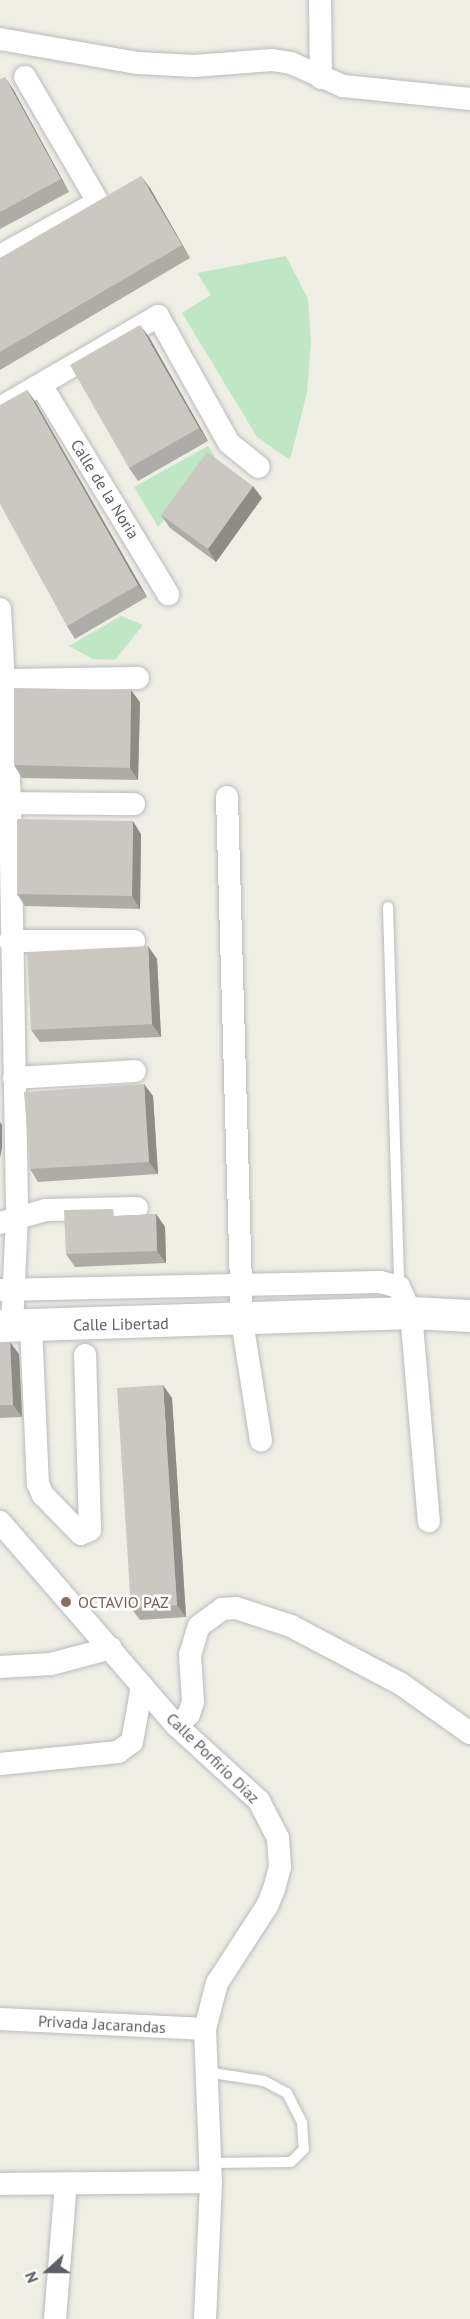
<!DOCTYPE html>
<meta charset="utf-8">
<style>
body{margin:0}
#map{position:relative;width:470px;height:2319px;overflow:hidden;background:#efeee4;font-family:"PT Sans",sans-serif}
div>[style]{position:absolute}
.green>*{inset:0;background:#bfe7c5}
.roads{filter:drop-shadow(0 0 2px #b9bbc0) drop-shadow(0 0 2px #b9bbc0)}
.service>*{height:10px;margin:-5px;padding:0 5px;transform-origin:5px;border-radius:5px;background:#fff}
.minor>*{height:22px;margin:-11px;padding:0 11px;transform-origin:11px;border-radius:11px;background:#fff}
.secondary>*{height:32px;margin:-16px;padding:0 16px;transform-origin:16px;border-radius:16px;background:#fff}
.wall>*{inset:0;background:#aeaca6}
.shaded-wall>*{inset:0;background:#8d8c87}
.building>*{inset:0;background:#cac8c1}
.dots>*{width:16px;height:16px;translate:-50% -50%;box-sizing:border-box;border:3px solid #fff;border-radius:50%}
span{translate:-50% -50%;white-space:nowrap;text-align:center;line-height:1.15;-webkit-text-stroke:5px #fff;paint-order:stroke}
.street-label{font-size:16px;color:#5c5f65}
.education-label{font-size:16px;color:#785e54}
.left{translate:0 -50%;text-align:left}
.north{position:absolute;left:18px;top:2241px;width:60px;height:60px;-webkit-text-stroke:4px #fff;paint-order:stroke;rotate:249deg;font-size:16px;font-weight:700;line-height:24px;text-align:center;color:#5c5f65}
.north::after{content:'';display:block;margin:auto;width:21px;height:27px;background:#5c5f65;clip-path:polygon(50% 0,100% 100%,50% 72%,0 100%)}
</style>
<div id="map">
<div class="green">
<div style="clip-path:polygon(286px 256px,308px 299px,311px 342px,307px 393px,290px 460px,257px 437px,182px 313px,211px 295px,197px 273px)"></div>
<div style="clip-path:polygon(208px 446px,215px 456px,158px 527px,134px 487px)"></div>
<div style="clip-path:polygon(121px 616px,143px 625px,115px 660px,93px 659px,69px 646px)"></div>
</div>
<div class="roads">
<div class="service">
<div style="left:388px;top:907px;width:380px;rotate:88.3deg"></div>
<div style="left:206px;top:2072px;width:59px;rotate:8.8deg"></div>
<div style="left:264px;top:2081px;width:26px;rotate:28deg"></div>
<div style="left:287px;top:2093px;width:34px;rotate:63deg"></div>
<div style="left:302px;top:2123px;width:26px;rotate:86deg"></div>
<div style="left:304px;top:2149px;width:18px;rotate:135deg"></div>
<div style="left:291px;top:2162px;width:80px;rotate:179.3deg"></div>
</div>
<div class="minor">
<div style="left:320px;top:0;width:78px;rotate:89.3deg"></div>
<div style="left:0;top:39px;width:140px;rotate:9.9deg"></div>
<div style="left:138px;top:63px;width:56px;rotate:3.1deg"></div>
<div style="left:194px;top:66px;width:78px;rotate:-4.4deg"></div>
<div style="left:272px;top:60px;width:19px;rotate:9deg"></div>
<div style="left:291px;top:63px;width:57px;rotate:23.9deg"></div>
<div style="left:343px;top:86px;width:128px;rotate:5.8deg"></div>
<div style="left:25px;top:77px;width:145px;rotate:59.7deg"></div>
<div style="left:0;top:256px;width:99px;rotate:-28.9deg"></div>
<div style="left:41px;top:385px;width:245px;rotate:58.7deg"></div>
<div style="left:0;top:408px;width:183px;rotate:-30.2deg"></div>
<div style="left:158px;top:316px;width:145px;rotate:60.8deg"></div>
<div style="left:229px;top:443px;width:38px;rotate:39deg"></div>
<div style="left:0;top:609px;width:194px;rotate:87deg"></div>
<div style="left:10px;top:803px;width:413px;rotate:89deg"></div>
<div style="left:17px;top:1216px;width:110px;rotate:92.6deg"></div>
<div style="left:6px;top:680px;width:132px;rotate:-0.9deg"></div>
<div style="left:227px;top:797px;width:524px;rotate:88.36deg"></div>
<div style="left:242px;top:1321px;width:121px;rotate:81deg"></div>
<div style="left:10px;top:803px;width:124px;rotate:0.5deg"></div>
<div style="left:10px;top:941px;width:124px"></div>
<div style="left:14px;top:1078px;width:121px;rotate:-3.3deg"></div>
<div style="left:0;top:1223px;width:48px;rotate:-15.8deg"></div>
<div style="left:46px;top:1210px;width:91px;rotate:-1.3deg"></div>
<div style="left:0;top:1290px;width:380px;rotate:-1.2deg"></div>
<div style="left:380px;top:1282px;width:20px;rotate:15deg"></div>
<div style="left:399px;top:1287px;width:29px;rotate:65deg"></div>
<div style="left:411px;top:1313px;width:209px;rotate:85.1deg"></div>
<div style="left:31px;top:1326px;width:158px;rotate:87.5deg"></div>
<div style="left:38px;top:1484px;width:12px;rotate:66deg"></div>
<div style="left:43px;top:1495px;width:54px;rotate:45.7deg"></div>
<div style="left:81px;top:1534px;width:10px;rotate:-24deg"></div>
<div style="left:90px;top:1530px;width:175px;rotate:-91.6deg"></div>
<div style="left:0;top:1522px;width:270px;rotate:49.1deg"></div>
<div style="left:177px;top:1726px;width:111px;rotate:42.4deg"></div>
<div style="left:259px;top:1801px;width:42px;rotate:62.8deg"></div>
<div style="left:278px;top:1838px;width:29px;rotate:86deg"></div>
<div style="left:280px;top:1867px;width:23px;rotate:105deg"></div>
<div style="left:274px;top:1889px;width:18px;rotate:112deg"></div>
<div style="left:267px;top:1906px;width:92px;rotate:123deg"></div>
<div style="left:217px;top:1983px;width:48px;rotate:104.6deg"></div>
<div style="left:205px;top:2029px;width:153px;rotate:87.8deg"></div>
<div style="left:211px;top:2182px;width:137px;rotate:92.5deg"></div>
<div style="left:0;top:1667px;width:51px;rotate:-3.4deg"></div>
<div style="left:51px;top:1664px;width:62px;rotate:-14.9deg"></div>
<div style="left:177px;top:1726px;width:17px;rotate:-45deg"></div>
<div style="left:189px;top:1714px;width:13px;rotate:-72deg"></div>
<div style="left:193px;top:1702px;width:47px;rotate:-93.7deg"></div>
<div style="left:190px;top:1655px;width:30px;rotate:-73deg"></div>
<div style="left:199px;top:1626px;width:29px;rotate:-36deg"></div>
<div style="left:222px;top:1609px;width:14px;rotate:-4deg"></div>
<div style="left:236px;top:1608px;width:58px;rotate:18.1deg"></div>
<div style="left:291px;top:1626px;width:77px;rotate:27.9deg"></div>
<div style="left:359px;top:1662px;width:47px;rotate:27.6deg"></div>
<div style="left:401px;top:1684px;width:85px;rotate:35.4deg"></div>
<div style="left:0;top:1764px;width:119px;rotate:-5.8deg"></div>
<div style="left:118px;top:1752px;width:17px;rotate:-36deg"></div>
<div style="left:132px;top:1742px;width:57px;rotate:-79.9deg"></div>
<div style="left:0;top:2019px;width:205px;rotate:2.8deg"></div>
<div style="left:0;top:2184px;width:211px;rotate:-0.5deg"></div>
<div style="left:55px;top:2319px;width:136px;rotate:-85.4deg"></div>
</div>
<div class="secondary">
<div style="left:0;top:1326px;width:411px;rotate:-1.8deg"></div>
<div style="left:411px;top:1313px;width:59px;rotate:2.9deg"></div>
</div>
</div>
<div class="wall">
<div style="clip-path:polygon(0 79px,13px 89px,69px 192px,0 229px)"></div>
<div style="clip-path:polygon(150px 188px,190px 258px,0 370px,0 258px)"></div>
<div style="clip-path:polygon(149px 337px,208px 441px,138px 481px,129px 468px)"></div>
<div style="clip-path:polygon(27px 390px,36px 403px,147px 597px,75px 639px,67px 626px)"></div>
<div style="clip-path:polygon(262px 498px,216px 562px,170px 528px,161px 515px)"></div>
<div style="clip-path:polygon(140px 702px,138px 780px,22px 778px,14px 765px)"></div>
<div style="clip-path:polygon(141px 834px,140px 909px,25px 906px,17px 894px)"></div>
<div style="clip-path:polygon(157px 959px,161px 1037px,40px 1042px,31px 1030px)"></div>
<div style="clip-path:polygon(153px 1096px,158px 1174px,38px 1182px,30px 1169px)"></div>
<div style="clip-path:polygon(156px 1214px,165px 1227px,166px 1263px,75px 1267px,66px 1254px,118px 1216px)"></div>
<div style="clip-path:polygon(0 1342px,19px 1354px,22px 1417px,0 1418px)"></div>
<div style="clip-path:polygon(172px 1398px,186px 1617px,140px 1620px,131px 1608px)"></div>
</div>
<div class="shaded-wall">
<div style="clip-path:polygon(5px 77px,13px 89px,69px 192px,61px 179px)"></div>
<div style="clip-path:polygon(141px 176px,150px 188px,190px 258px,182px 245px)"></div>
<div style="clip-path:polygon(140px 325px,149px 337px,208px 441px,199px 428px)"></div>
<div style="clip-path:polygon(27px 390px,36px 403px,147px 597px,138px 585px)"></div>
<div style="clip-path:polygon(253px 486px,262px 498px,216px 562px,208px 549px)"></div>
<div style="clip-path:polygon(131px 690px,140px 702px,138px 780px,130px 768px)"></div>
<div style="clip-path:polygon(133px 821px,141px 834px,140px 909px,132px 896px)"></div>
<div style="clip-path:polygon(148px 946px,157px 959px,161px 1037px,152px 1024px)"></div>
<div style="clip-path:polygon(144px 1084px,153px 1096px,158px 1174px,149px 1162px)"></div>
<div style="clip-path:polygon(0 1122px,2px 1125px,2px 1148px,0 1158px)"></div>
<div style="clip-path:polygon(156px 1214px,165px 1227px,166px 1263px,157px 1251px)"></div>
<div style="clip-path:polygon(10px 1342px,19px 1354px,22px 1417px,13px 1405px)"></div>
<div style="clip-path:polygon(163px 1385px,172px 1398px,186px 1617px,177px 1605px)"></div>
</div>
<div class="building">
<div style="clip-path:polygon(5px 77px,61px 179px,0 212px,0 79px)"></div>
<div style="clip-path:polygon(141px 176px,182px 245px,0 352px,0 258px)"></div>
<div style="clip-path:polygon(140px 325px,199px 428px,129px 468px,70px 365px)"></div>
<div style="clip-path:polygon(27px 390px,138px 585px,67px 626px,0 504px,0 405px)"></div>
<div style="clip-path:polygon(207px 452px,253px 486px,208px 549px,161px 515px)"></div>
<div style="clip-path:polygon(14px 688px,131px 690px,130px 768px,14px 765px)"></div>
<div style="clip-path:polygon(17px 819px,133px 821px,132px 896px,17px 894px)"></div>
<div style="clip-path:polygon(148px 946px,152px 1024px,31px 1030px,27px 952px)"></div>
<div style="clip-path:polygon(144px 1084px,149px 1162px,30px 1169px,24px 1092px)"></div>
<div style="clip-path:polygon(113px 1209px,114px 1216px,156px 1214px,157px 1251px,66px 1254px,64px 1210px)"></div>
<div style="clip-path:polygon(0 1342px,10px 1342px,13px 1405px,0 1405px)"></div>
<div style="clip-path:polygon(163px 1385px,177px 1605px,131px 1608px,117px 1388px)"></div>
</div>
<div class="dots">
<div style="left:66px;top:1602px;background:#8d6e63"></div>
</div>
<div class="street-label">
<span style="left:105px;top:489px;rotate:58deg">Calle de la Noria</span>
<span style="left:121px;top:1324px;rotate:-1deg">Calle Libertad</span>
<span style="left:213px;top:1758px;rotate:44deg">Calle Porfirio Díaz</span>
<span style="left:102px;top:2024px;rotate:3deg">Privada Jacarandas</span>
</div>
<div class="education-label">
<span class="left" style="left:78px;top:1602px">OCTAVIO PAZ</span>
</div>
<div class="north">N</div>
</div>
